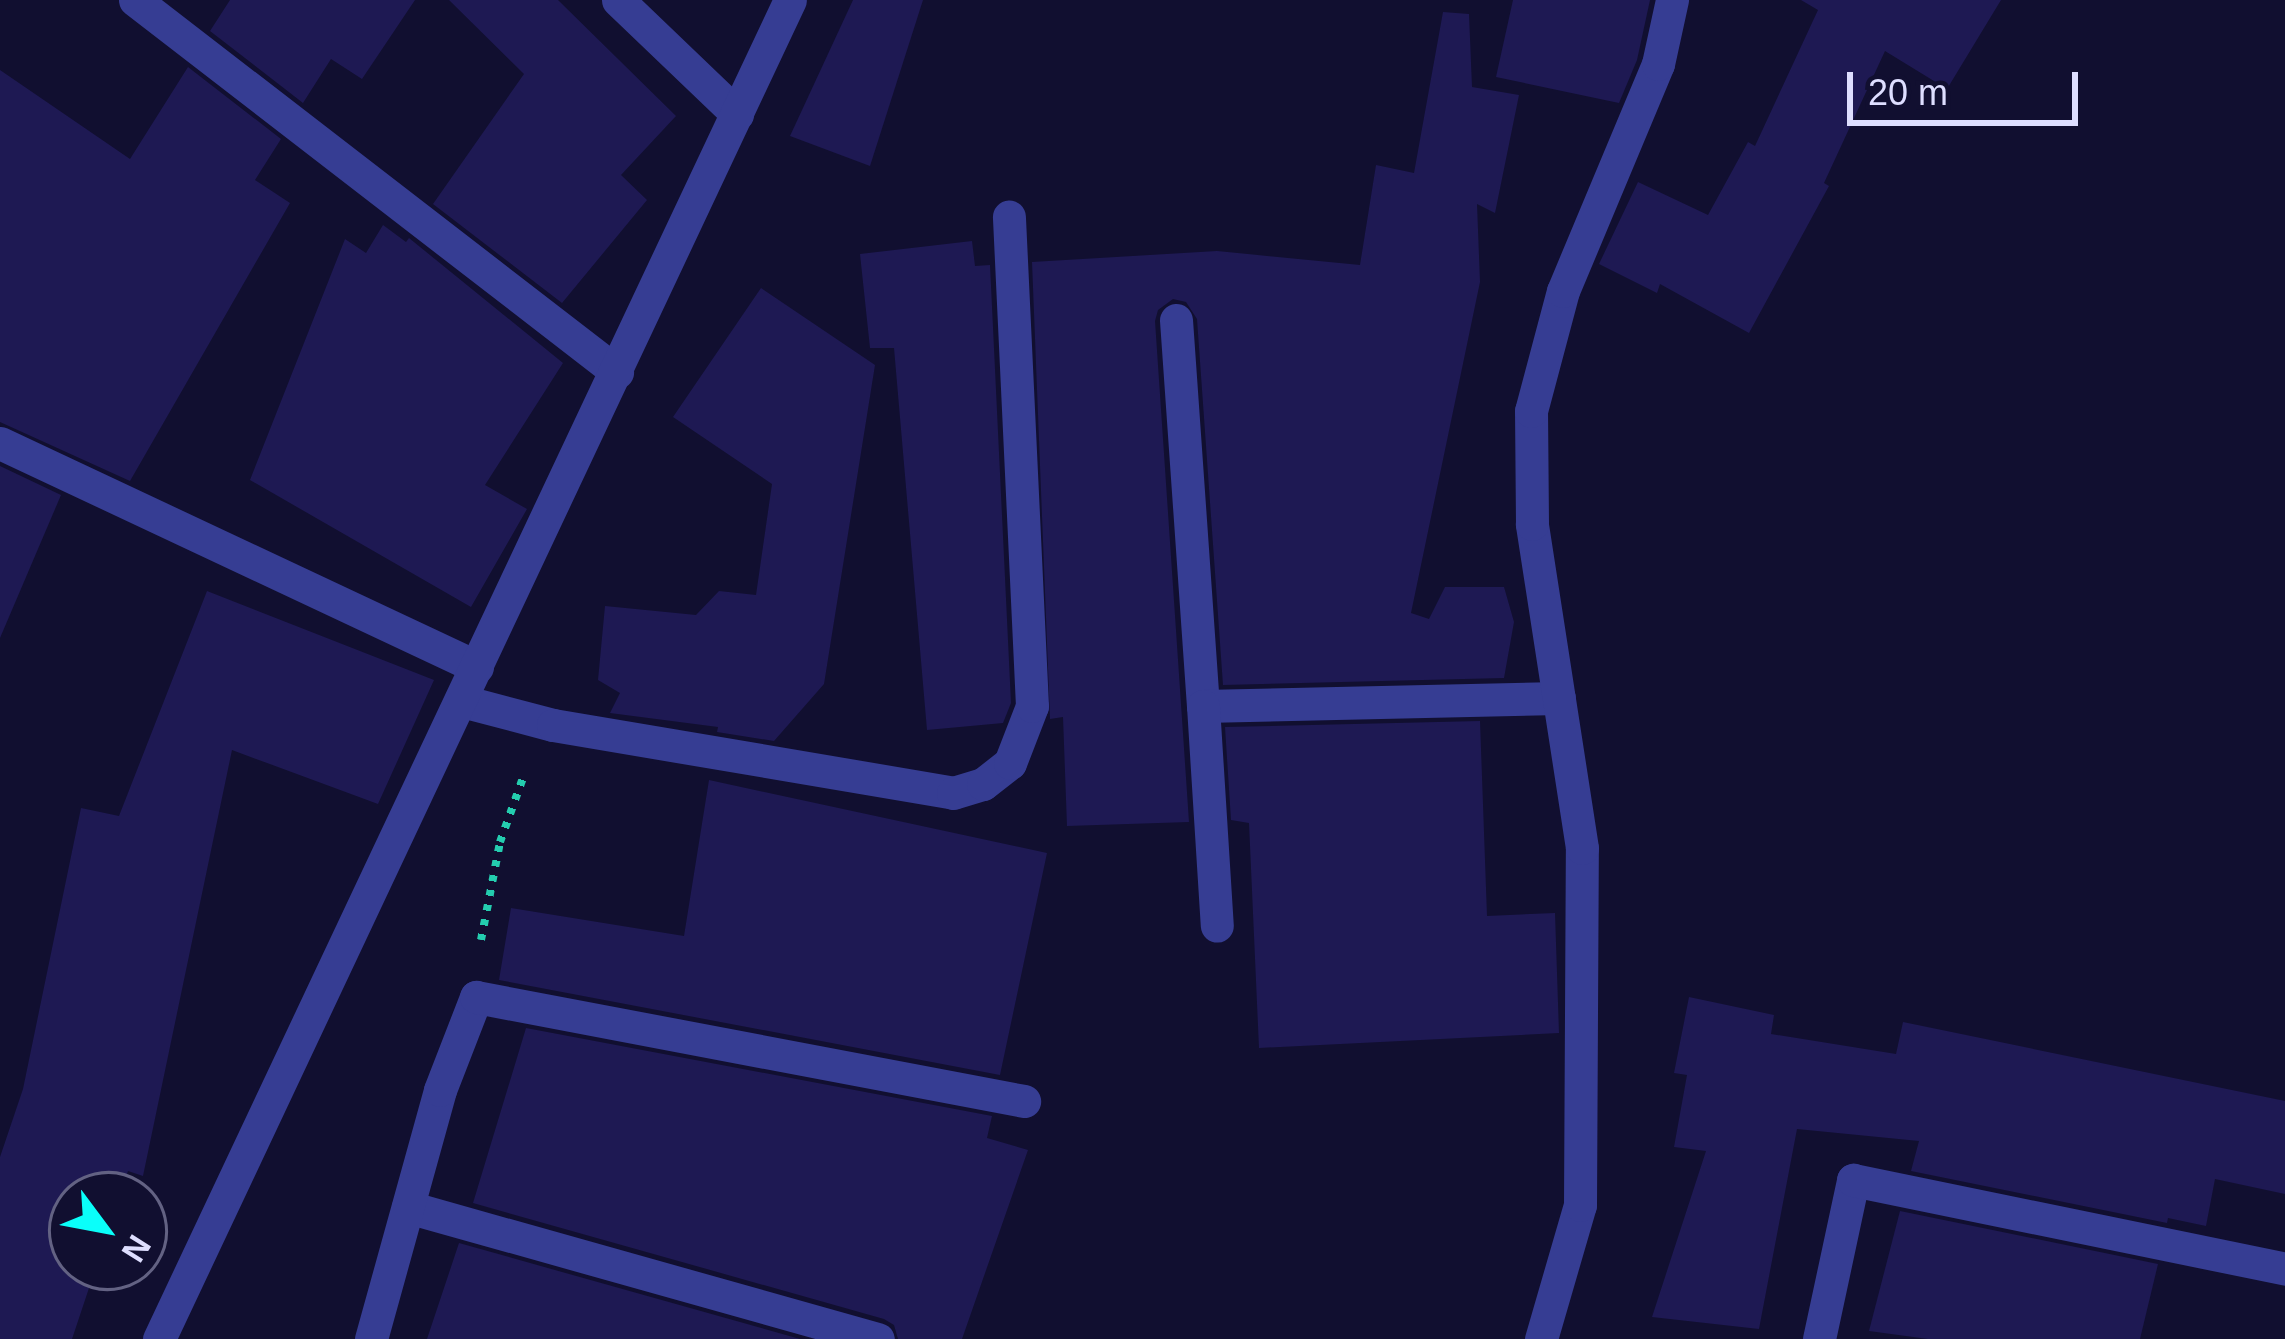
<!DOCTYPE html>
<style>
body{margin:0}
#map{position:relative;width:2285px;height:1339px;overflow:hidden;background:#110f30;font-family:Helvetica,sans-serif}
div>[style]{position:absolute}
.building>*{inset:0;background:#1e1953}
.path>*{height:8px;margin-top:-4px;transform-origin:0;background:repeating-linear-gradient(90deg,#24cdaf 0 6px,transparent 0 15px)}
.minor>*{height:33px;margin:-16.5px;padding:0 16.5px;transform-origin:16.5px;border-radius:16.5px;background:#363d93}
.tertiary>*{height:33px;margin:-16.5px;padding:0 16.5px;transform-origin:16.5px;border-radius:16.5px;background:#363d93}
span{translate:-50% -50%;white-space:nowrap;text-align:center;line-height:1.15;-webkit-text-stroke:9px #110f30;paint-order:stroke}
.north{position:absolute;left:48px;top:1171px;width:120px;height:120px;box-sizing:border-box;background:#110f30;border:3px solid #636283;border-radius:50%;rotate:122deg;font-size:33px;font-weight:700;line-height:48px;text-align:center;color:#dedeff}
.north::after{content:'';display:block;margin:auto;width:42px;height:54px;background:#0afffa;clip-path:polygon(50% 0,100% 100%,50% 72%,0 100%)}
.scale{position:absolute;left:1847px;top:72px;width:231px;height:54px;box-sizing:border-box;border:6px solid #dedeff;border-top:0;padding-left:15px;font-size:36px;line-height:42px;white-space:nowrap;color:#dedeff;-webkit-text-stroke:9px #110f30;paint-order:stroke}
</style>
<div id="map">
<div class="building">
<div style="clip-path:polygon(230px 0,415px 0,362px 79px,331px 59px,303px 103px,210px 31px)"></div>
<div style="clip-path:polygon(449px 0,558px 0,676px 116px,621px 175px,647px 200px,562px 303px,433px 204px,524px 74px)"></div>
<div style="clip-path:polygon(853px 0,923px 0,870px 166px,790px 136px)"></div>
<div style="clip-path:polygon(1513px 0,1650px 0,1637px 60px,1619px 103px,1496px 77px)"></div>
<div style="clip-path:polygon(1801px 0,2001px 0,1947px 89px,1885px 51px,1824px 183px,1829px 186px,1749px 333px,1660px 284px,1657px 293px,1599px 264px,1638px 182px,1708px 215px,1748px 142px,1755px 146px,1818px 10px)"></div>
<div style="clip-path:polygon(1443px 12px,1469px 14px,1472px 87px,1519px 95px,1495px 213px,1477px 204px,1480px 282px,1411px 613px,1429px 619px,1445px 587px,1504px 587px,1514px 622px,1504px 678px,1223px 685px,1197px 319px,1186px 302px,1173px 299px,1158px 310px,1155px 321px,1189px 822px,1067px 826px,1063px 717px,1050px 719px,1032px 262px,1217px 251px,1360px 265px,1376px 165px,1414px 173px)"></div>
<div style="clip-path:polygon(188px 67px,281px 139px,255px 180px,290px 203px,130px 481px,0 422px,0 70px,130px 159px)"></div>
<div style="clip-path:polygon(383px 225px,406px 242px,409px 238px,563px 363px,485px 485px,527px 509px,471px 607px,250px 480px,345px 239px,366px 253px)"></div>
<div style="clip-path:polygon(972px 241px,975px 266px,990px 265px,1011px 703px,1003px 723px,927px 730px,894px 348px,870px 348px,860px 254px)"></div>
<div style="clip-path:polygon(761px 288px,875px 365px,824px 684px,774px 741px,717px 732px,718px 727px,610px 713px,620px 693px,598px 680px,605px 606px,696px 615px,719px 591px,756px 595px,772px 484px,673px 417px)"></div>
<div style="clip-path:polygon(0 466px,61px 495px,0 638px)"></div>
<div style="clip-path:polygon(207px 591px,434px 680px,378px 804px,232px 750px,143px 1176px,128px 1171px,120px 1195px,72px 1195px,72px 1267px,96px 1267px,72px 1339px,0 1339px,0 1157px,23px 1089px,81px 808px,119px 816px)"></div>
<div style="clip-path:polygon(1480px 721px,1487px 916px,1555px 913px,1559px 1033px,1259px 1048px,1249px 823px,1231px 820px,1225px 727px)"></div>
<div style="clip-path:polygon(709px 780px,1047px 853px,1000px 1075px,499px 980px,511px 908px,684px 936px)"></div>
<div style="clip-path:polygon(1689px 997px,1774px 1015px,1771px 1034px,1896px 1054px,1903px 1022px,2285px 1101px,2285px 1194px,2215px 1179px,2206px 1226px,2168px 1218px,2167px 1223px,1911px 1171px,1919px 1141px,1797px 1129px,1759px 1329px,1652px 1317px,1706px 1151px,1674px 1147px,1687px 1075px,1674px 1073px)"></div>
<div style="clip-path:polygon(526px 1028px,992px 1116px,987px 1138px,1028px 1150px,962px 1339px,898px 1339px,894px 1325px,884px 1319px,473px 1203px)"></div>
<div style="clip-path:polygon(1900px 1211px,2158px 1264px,2140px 1339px,1928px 1339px,1869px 1331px)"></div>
<div style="clip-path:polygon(459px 1243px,800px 1339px,427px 1339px)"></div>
</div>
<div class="path">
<div style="left:481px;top:940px;width:100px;rotate:-79deg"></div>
<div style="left:500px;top:842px;width:71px;rotate:-70.3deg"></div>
</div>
<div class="minor">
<div style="left:135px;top:0;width:609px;rotate:37.66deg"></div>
<div style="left:618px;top:0;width:165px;rotate:43.8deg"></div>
<div style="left:1176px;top:320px;width:387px;rotate:86deg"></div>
<div style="left:1203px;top:706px;width:356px;rotate:-1.3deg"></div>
<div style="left:0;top:443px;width:527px;rotate:25.15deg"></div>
<div style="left:462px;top:701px;width:94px;rotate:14.8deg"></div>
<div style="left:553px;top:725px;width:406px;rotate:9.6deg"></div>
<div style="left:953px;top:793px;width:31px;rotate:-17deg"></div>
<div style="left:983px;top:784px;width:34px;rotate:-38deg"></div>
<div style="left:1010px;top:763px;width:61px;rotate:-68.9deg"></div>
<div style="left:1032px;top:706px;width:490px;rotate:-92.7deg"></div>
<div style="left:1203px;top:706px;width:220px;rotate:86.4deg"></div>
<div style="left:408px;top:1207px;width:488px;rotate:15.7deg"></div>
<div style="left:371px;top:1339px;width:258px;rotate:-74.5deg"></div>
<div style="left:440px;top:1090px;width:100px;rotate:-68.8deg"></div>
<div style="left:476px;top:997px;width:558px;rotate:10.75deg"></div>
<div style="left:1541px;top:1339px;width:140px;rotate:-73.8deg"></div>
<div style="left:1580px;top:1205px;width:357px;rotate:-89.7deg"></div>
<div style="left:1582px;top:848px;width:328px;rotate:-98.8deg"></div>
<div style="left:1532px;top:524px;width:113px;rotate:-90.5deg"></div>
<div style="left:1531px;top:411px;width:124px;rotate:-75.1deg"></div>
<div style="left:1563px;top:291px;width:246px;rotate:-67.3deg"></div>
<div style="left:1658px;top:64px;width:66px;rotate:-77.7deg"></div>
<div style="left:1819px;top:1339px;width:163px;rotate:-77.9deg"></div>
<div style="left:1853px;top:1180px;width:441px;rotate:11.6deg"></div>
</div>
<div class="tertiary">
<div style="left:159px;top:1339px;width:1480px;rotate:-64.77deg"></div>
</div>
<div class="north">N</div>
<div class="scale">20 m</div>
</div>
